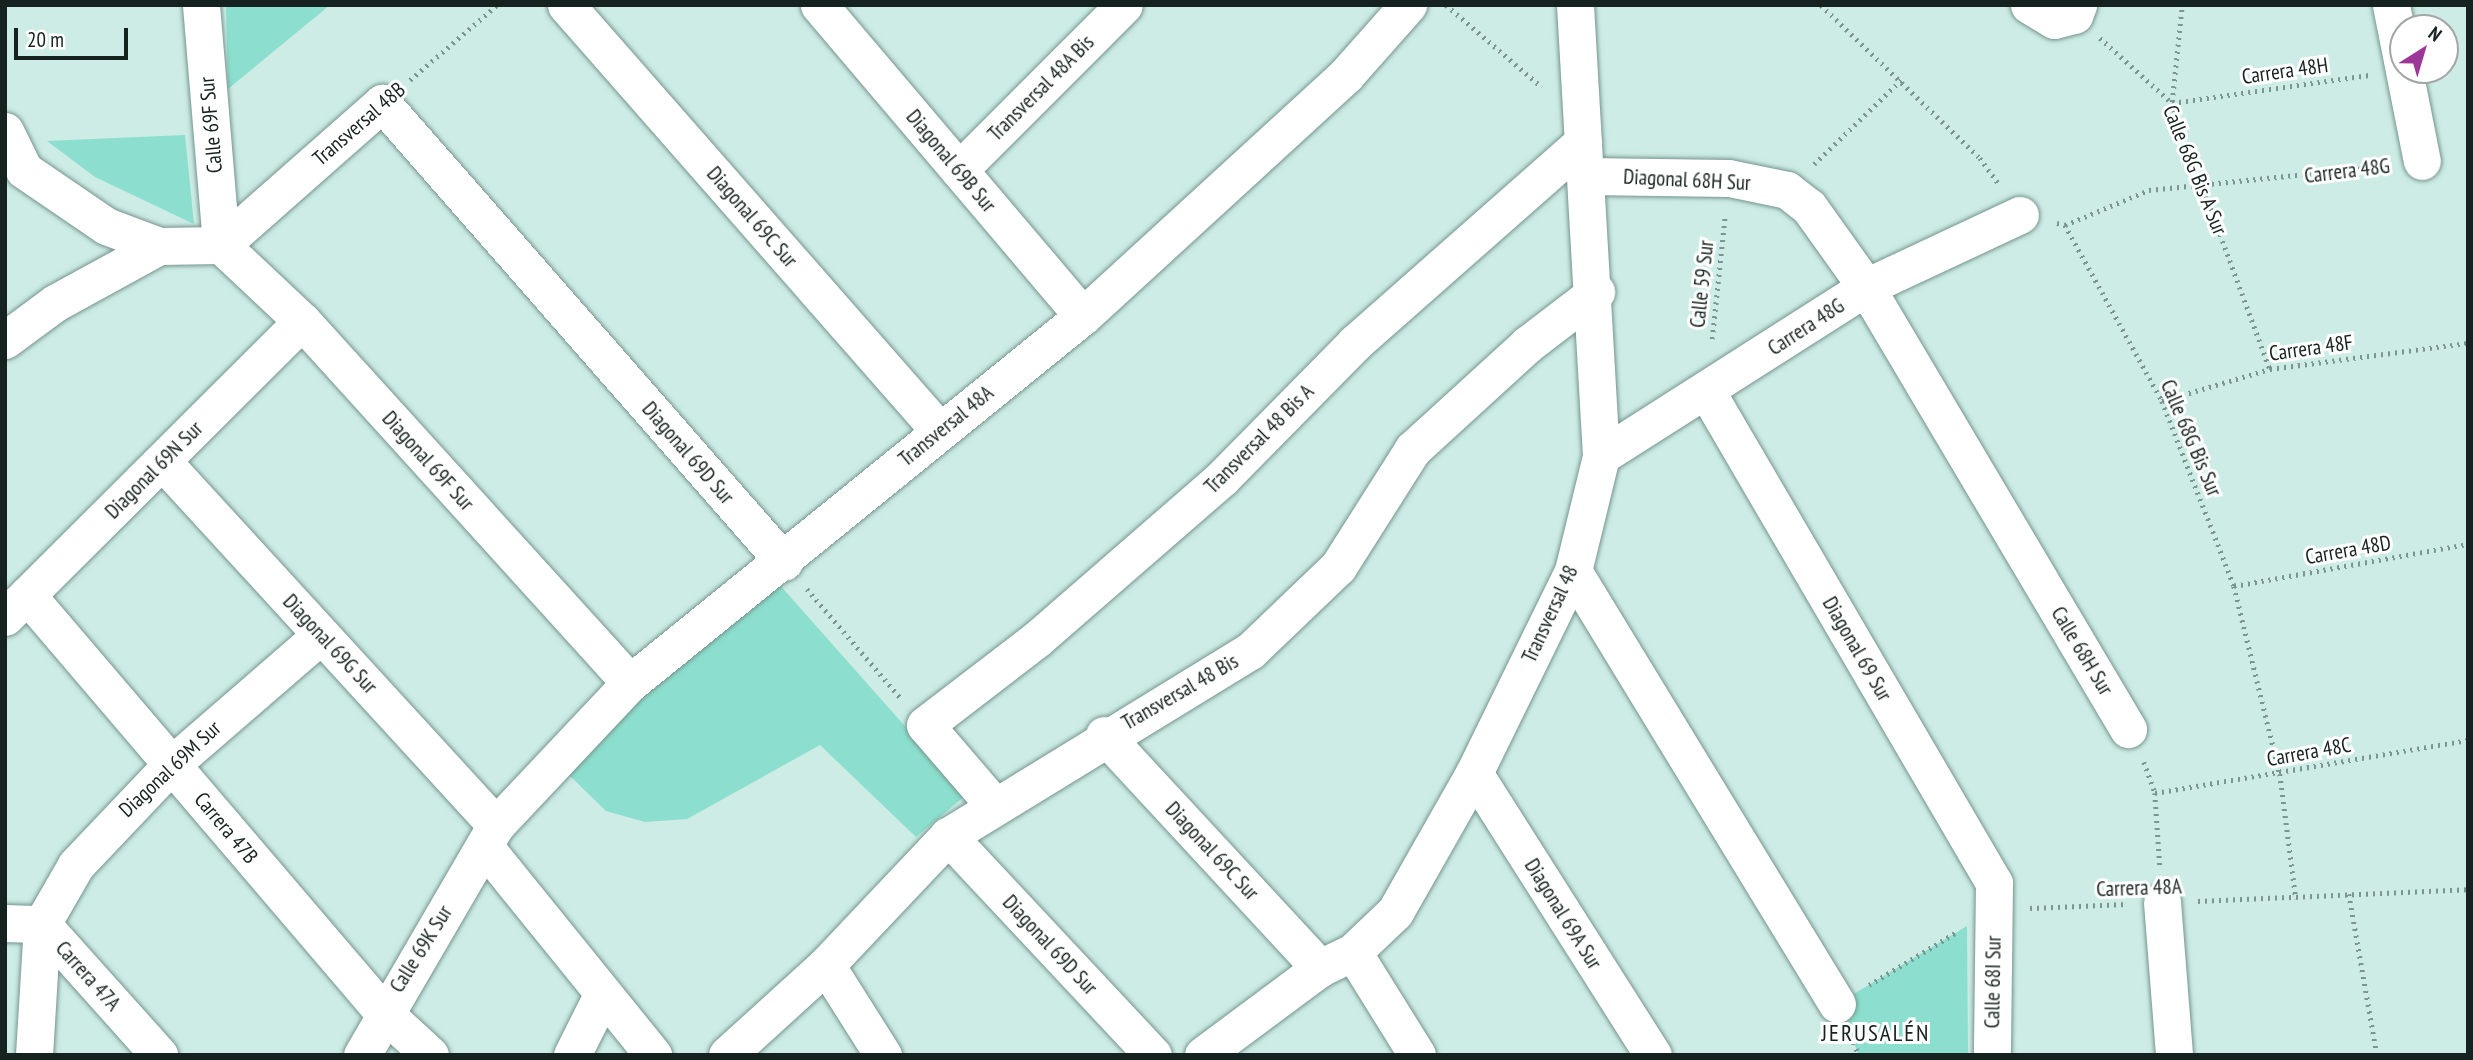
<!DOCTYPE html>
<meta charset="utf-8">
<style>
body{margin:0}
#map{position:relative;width:2473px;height:1060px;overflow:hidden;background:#ccece5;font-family:"PT Sans Narrow",sans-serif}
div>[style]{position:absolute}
.green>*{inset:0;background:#8cdfce}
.path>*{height:4.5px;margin-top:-2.25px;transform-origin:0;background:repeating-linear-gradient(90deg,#7d958f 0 2px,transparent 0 7px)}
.roads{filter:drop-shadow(0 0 2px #76948d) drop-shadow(0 0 2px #76948d)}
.street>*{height:37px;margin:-18.5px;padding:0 18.5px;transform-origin:18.5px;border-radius:18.5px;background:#fff}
span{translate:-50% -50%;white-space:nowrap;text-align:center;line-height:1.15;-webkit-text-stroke:6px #fff;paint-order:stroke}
.street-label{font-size:21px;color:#16221f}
.neighbourhood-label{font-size:23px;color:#16221f;letter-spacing:2px}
.frame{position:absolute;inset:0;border:7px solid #16221f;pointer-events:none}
.north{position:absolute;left:2389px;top:14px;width:70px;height:70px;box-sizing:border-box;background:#fff;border:2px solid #a2a7a5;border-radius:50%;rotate:37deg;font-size:19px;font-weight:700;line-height:28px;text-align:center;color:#16221f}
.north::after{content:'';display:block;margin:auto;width:24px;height:32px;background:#9d3699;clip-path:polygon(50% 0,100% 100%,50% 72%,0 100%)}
.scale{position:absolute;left:14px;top:28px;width:114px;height:32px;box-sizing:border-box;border:4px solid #16221f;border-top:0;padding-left:9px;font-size:21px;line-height:24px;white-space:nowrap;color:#16221f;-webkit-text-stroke:5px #fff;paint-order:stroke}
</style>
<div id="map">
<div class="green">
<div style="clip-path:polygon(226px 5px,330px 5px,228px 89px)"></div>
<div style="clip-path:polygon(185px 135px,194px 224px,95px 177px,47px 141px)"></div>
<div style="clip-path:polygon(778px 583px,966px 795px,916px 837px,820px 745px,687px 819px,645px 822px,606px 811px,567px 773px,647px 693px)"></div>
<div style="clip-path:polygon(1967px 926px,1968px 1055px,1859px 1055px,1837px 1004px)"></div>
</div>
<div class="path">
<div style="left:1446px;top:5px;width:126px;rotate:40.5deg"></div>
<div style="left:1821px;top:5px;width:221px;rotate:43.9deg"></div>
<div style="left:1980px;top:158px;width:32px;rotate:54deg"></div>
<div style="left:2100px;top:38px;width:97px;rotate:42.1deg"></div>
<div style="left:2172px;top:103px;width:283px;rotate:69.8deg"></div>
<div style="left:410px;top:80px;width:115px;rotate:-40.8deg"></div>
<div style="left:2172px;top:102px;width:98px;rotate:-84.1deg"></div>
<div style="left:2172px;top:103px;width:199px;rotate:-8.1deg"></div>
<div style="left:1814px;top:164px;width:121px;rotate:-44deg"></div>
<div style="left:2057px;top:223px;width:8px;rotate:14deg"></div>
<div style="left:2065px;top:225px;width:201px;rotate:61.1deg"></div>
<div style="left:2162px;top:401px;width:199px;rotate:68.7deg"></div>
<div style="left:2234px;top:586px;width:194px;rotate:76.3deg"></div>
<div style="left:2280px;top:774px;width:126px;rotate:82.7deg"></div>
<div style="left:2065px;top:225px;width:91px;rotate:-22.6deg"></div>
<div style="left:2149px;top:190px;width:236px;rotate:-5.8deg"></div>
<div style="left:1712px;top:339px;width:124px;rotate:-84deg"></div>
<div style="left:2162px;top:401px;width:113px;rotate:-16.5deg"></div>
<div style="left:2270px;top:369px;width:200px;rotate:-7.5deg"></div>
<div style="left:2234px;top:586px;width:238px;rotate:-10.2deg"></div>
<div style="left:807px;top:589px;width:143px;rotate:49.3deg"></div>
<div style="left:2144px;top:762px;width:33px;rotate:70deg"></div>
<div style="left:2155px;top:793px;width:73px;rotate:86.1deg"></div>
<div style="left:2155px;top:793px;width:317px;rotate:-9.6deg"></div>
<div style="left:2349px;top:894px;width:163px;rotate:80.1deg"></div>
<div style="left:2198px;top:901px;width:270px;rotate:-2.5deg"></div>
<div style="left:2030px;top:908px;width:96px;rotate:-2.4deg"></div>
<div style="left:1869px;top:985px;width:103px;rotate:-31.1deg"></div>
<div style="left:1851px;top:1036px;width:21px;rotate:67deg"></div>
</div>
<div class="roads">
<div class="street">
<div style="left:201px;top:5px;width:241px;rotate:85.2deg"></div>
<div style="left:566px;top:5px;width:564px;rotate:48.74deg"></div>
<div style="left:819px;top:5px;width:408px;rotate:49.7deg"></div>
<div style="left:2029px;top:5px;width:29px;rotate:31deg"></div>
<div style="left:2054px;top:20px;width:21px;rotate:-14deg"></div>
<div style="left:2074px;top:15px;width:11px;rotate:-68deg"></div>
<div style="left:2391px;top:5px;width:159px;rotate:78.8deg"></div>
<div style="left:5px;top:131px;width:43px;rotate:64deg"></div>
<div style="left:24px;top:170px;width:99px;rotate:34.3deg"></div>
<div style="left:106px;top:226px;width:57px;rotate:20.7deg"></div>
<div style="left:159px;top:246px;width:62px;rotate:-0.9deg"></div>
<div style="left:959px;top:170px;width:233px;rotate:-45deg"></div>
<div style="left:1586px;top:176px;width:143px;rotate:0.8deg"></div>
<div style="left:1729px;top:178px;width:59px;rotate:11.7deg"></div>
<div style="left:1787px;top:190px;width:28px;rotate:38deg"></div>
<div style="left:1809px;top:207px;width:98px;rotate:54.5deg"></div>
<div style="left:1866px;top:287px;width:514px;rotate:59.34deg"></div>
<div style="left:221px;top:245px;width:215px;rotate:-41.4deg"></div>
<div style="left:382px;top:103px;width:610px;rotate:48.79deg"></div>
<div style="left:221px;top:245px;width:111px;rotate:43.2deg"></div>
<div style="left:302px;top:321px;width:488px;rotate:47.8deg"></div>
<div style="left:5px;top:340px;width:62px;rotate:-36.5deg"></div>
<div style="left:55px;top:303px;width:119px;rotate:-28.7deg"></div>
<div style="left:1707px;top:392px;width:569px;rotate:59.69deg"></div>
<div style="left:1994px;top:883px;width:172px;rotate:90.7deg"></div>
<div style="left:1601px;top:456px;width:314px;rotate:-32.5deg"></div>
<div style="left:1866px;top:287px;width:170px;rotate:-25.1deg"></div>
<div style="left:163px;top:462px;width:493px;rotate:47.5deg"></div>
<div style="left:1573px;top:571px;width:507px;rotate:58.63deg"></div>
<div style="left:27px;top:595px;width:547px;rotate:49.52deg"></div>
<div style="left:382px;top:1011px;width:65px;rotate:42.5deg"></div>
<div style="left:5px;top:617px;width:419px;rotate:-44.9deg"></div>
<div style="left:1104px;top:735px;width:318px;rotate:47.2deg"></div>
<div style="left:1474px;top:773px;width:334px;rotate:57.6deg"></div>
<div style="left:993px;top:804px;width:104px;rotate:-130.7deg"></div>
<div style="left:925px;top:725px;width:141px;rotate:-37.5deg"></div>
<div style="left:1037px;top:639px;width:245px;rotate:-41deg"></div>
<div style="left:1222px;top:478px;width:190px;rotate:-45.4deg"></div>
<div style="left:1355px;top:343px;width:304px;rotate:-41.4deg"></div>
<div style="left:948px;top:836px;width:300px;rotate:46.9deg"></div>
<div style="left:484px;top:846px;width:269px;rotate:51deg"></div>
<div style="left:2162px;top:902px;width:153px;rotate:85.5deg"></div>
<div style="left:5px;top:923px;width:37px;rotate:2deg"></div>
<div style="left:42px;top:924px;width:176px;rotate:48.2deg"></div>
<div style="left:1353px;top:952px;width:121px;rotate:58.1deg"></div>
<div style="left:826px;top:965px;width:107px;rotate:57.7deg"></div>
<div style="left:34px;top:1055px;width:131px;rotate:-86.5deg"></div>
<div style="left:42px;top:924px;width:68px;rotate:-60deg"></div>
<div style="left:76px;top:865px;width:139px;rotate:-46.5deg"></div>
<div style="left:172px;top:764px;width:197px;rotate:-40.9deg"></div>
<div style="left:362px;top:1055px;width:266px;rotate:-59.8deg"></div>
<div style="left:496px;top:825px;width:195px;rotate:-46.7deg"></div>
<div style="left:630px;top:683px;width:583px;rotate:-39.01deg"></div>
<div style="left:1083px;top:316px;width:357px;rotate:-42.5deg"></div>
<div style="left:1346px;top:75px;width:94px;rotate:-48.5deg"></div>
<div style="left:572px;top:1055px;width:65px;rotate:-63.4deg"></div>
<div style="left:727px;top:1055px;width:134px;rotate:-42.3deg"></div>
<div style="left:826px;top:965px;width:178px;rotate:-46.6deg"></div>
<div style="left:948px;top:836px;width:354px;rotate:-31.5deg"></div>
<div style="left:1250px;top:651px;width:122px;rotate:-43.7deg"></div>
<div style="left:1338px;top:567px;width:140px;rotate:-57.6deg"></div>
<div style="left:1413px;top:449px;width:156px;rotate:-42.4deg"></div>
<div style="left:1528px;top:344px;width:86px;rotate:-37.4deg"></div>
<div style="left:1203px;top:1055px;width:146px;rotate:-36.6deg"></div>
<div style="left:1320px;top:968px;width:37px;rotate:-26deg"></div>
<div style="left:1353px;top:952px;width:58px;rotate:-43.6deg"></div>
<div style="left:1395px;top:912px;width:160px;rotate:-60.4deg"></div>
<div style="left:1474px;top:773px;width:225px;rotate:-63.9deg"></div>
<div style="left:1573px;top:571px;width:118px;rotate:-76.3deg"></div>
<div style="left:1601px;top:456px;width:452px;rotate:-93.3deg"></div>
</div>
</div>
<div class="street-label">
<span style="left:2285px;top:71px;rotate:-8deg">Carrera 48H</span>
<span style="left:1041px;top:88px;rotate:-45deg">Transversal 48A Bis</span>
<span style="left:359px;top:124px;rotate:-41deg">Transversal 48B</span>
<span style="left:211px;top:125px;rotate:-95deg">Calle 69F Sur</span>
<span style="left:951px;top:161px;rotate:50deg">Diagonal 69B Sur</span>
<span style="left:2195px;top:170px;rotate:68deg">Calle 68G Bis A Sur</span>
<span style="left:2347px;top:171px;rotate:-7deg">Carrera 48G</span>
<span style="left:1687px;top:180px;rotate:3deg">Diagonal 68H Sur</span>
<span style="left:752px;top:217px;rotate:49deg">Diagonal 69C Sur</span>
<span style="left:1702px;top:284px;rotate:-84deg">Calle 59 Sur</span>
<span style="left:1806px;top:327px;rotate:-33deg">Carrera 48G</span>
<span style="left:2311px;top:348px;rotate:-8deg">Carrera 48F</span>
<span style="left:946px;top:426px;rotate:-39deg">Transversal 48A</span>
<span style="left:2191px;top:438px;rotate:67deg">Calle 68G Bis Sur</span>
<span style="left:1259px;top:439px;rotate:-45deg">Transversal 48 Bis A</span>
<span style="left:688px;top:453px;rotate:49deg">Diagonal 69D Sur</span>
<span style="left:428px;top:461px;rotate:48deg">Diagonal 69F Sur</span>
<span style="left:154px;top:470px;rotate:-45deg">Diagonal 69N Sur</span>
<span style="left:2348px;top:550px;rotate:-10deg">Carrera 48D</span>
<span style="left:1550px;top:614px;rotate:-65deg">Transversal 48</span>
<span style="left:330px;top:644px;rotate:47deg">Diagonal 69G Sur</span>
<span style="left:1857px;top:649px;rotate:60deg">Diagonal 69 Sur</span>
<span style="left:2082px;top:651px;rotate:59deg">Calle 68H Sur</span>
<span style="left:1180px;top:692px;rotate:-30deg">Transversal 48 Bis</span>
<span style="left:2309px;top:752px;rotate:-10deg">Carrera 48C</span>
<span style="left:170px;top:769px;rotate:-43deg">Diagonal 69M Sur</span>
<span style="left:226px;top:828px;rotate:50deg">Carrera 47B</span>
<span style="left:1212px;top:851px;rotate:47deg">Diagonal 69C Sur</span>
<span style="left:2139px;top:888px;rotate:-2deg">Carrera 48A</span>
<span style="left:1563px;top:914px;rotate:58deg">Diagonal 69A Sur</span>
<span style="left:1050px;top:945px;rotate:47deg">Diagonal 69D Sur</span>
<span style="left:421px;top:949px;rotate:-58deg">Calle 69K Sur</span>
<span style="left:88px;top:976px;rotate:48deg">Carrera 47A</span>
<span style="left:1993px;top:982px;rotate:-89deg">Calle 68I Sur</span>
</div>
<div class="neighbourhood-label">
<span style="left:1876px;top:1033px">JERUSALÉN</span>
</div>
<div class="frame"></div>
<div class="north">N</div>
<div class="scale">20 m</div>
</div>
